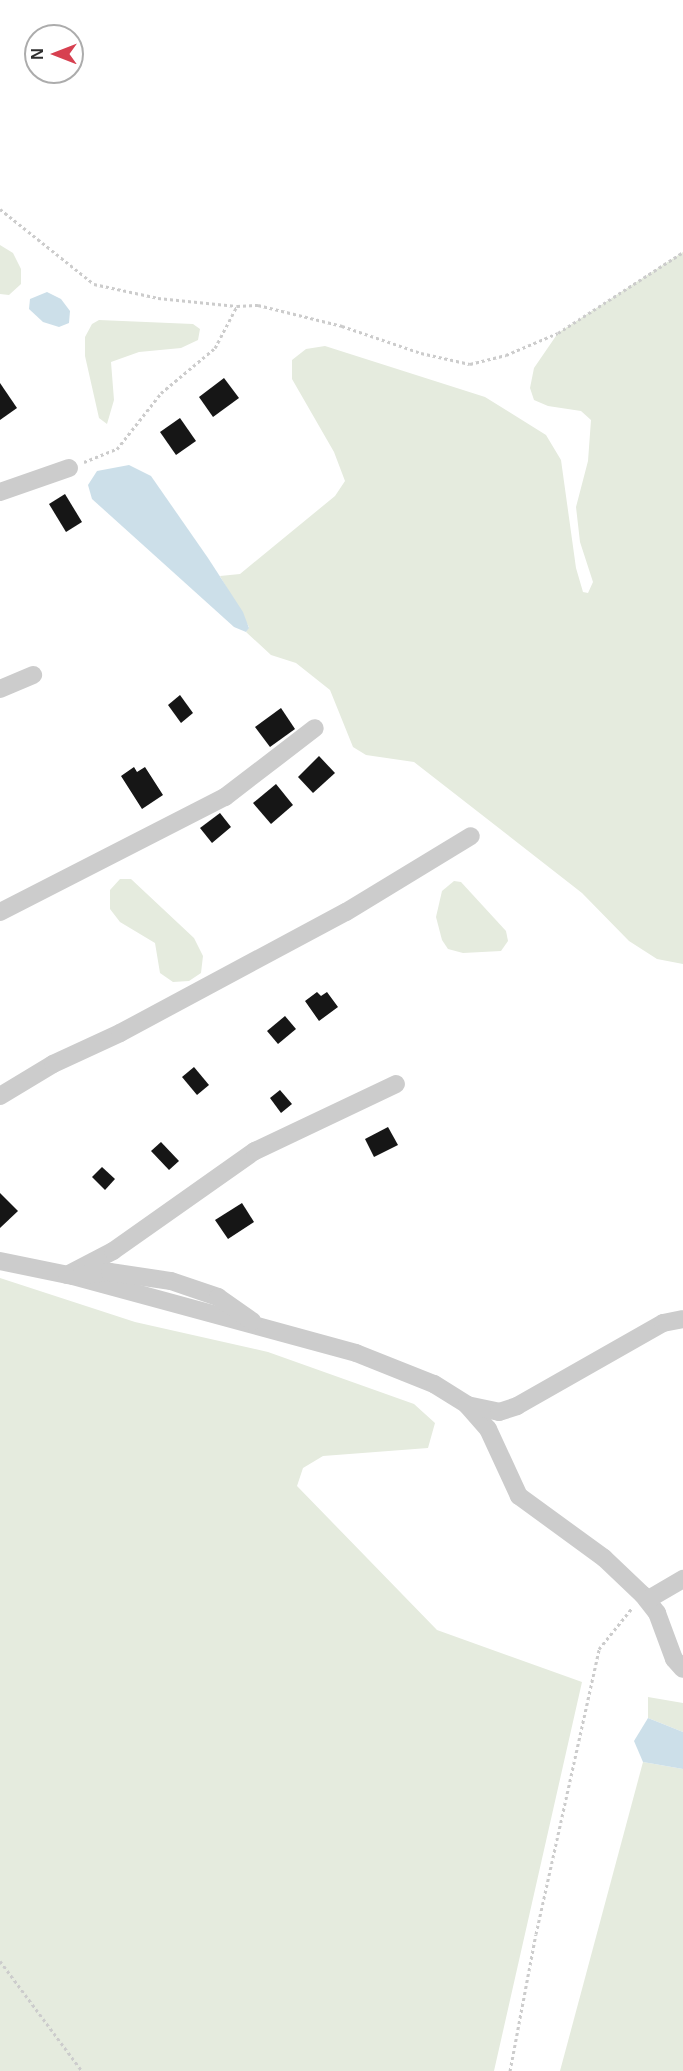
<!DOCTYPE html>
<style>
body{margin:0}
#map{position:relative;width:683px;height:2071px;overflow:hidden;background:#fff;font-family:Arial,sans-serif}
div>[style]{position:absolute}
.green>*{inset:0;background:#e5ebde}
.water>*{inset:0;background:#ccdfe9}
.building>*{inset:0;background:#161616}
.path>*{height:3px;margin-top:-1.5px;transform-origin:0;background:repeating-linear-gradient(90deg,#ccc 0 3px,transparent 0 6px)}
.minor>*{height:18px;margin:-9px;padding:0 9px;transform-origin:9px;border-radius:9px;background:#ccc}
span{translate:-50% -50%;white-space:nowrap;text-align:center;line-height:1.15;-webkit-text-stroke:6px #fff;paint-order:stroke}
.north{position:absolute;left:24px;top:24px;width:60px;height:60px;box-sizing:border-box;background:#fff;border:2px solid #acacac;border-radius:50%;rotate:270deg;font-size:16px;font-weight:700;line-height:24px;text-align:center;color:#2f2f2f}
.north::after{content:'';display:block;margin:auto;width:21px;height:27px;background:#d74050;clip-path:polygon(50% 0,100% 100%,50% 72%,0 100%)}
</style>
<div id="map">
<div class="green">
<div style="clip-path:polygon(0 245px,13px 253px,21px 269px,21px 284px,9px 295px,0 294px)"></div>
<div style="clip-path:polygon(683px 252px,683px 964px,657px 959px,629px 941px,582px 893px,414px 762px,366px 755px,353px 747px,330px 690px,296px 663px,271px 655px,246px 632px,249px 627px,220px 576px,240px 574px,335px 496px,345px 481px,334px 452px,292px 379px,292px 360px,306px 349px,325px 346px,485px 397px,546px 435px,561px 460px,576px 568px,583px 592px,588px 593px,593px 582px,580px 542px,576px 507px,588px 461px,591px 420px,581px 411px,548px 406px,534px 400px,530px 388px,534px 368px,558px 333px)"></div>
<div style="clip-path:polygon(99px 320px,193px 324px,200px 329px,198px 340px,181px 348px,139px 352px,111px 362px,114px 400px,107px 424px,99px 418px,85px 356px,85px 337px,92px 324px)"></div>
<div style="clip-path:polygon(120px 879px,131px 879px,194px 938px,203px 956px,201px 973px,189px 981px,173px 982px,160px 973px,155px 943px,120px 922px,110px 909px,110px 890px)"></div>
<div style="clip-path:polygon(454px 881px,461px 882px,506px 931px,508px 941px,501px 951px,463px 953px,448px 949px,442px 940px,436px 917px,442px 891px)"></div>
<div style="clip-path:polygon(0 1278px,135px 1322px,268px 1352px,414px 1404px,435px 1423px,428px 1448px,323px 1456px,303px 1468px,297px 1486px,437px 1630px,582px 1682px,494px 2071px,0 2071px)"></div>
<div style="clip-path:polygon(648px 1697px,683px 1703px,683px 1732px,648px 1718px)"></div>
<div style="clip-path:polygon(643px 1762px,683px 1769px,683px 2071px,560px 2071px)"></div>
</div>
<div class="water">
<div style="clip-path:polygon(47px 292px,61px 299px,70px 311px,69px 323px,59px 327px,43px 322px,29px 309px,30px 299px)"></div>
<div style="clip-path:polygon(129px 465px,151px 476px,208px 558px,243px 612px,249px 628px,246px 632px,234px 627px,92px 499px,88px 485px,97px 471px)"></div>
<div style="clip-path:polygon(648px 1718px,683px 1732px,683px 1769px,643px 1762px,634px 1741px)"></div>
</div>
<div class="building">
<div style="clip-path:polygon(224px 378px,239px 398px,213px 417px,199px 397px)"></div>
<div style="clip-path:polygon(0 383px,17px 408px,0 420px)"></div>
<div style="clip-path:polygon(180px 418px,196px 441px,176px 455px,160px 432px)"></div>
<div style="clip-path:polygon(65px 494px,82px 522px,66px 532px,49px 504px)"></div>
<div style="clip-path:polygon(180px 695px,193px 713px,181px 723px,168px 705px)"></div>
<div style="clip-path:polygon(281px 708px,295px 729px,270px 747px,255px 727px)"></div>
<div style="clip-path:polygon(319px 756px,335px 773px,313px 793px,298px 777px)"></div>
<div style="clip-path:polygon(134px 767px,137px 772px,145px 767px,163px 795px,142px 809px,121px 776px)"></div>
<div style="clip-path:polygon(276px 784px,293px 805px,271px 824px,253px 803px)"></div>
<div style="clip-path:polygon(220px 813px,231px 827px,212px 843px,200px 828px)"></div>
<div style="clip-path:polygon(317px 992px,321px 996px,327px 992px,338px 1007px,319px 1021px,305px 1001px)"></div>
<div style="clip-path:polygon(285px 1016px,296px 1029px,278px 1044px,267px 1031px)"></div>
<div style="clip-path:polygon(194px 1067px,209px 1085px,197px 1095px,182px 1077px)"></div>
<div style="clip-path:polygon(280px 1090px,292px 1104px,281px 1113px,270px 1098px)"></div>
<div style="clip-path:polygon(388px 1127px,398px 1145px,374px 1157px,365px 1139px)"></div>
<div style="clip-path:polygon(161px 1142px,179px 1161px,169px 1170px,151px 1151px)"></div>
<div style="clip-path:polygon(102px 1167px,115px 1179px,105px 1190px,92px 1177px)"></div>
<div style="clip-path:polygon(0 1193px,18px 1211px,0 1228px)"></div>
<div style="clip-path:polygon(242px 1203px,254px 1222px,228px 1239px,215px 1220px)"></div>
</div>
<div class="path">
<div style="left:0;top:209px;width:120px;rotate:38.6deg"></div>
<div style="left:94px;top:284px;width:66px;rotate:12.3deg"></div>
<div style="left:158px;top:298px;width:79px;rotate:5.8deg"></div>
<div style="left:84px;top:462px;width:35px;rotate:-22deg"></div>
<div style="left:117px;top:449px;width:71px;rotate:-51.8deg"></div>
<div style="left:161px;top:393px;width:70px;rotate:-39.8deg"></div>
<div style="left:215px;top:348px;width:47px;rotate:-62.4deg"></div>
<div style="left:237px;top:306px;width:21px;rotate:-3deg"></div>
<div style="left:258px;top:305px;width:87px;rotate:14deg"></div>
<div style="left:342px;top:326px;width:83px;rotate:18.9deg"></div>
<div style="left:421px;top:353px;width:50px;rotate:12.7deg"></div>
<div style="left:470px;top:364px;width:37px;rotate:-14deg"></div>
<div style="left:506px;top:355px;width:56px;rotate:-22.9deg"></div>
<div style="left:558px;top:333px;width:149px;rotate:-32.9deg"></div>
<div style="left:0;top:1961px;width:137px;rotate:53.3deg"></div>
<div style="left:510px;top:2071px;width:139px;rotate:-79.3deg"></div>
<div style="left:536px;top:1934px;width:292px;rotate:-77.5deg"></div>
<div style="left:599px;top:1649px;width:53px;rotate:-51.2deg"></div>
</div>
<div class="minor">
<div style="left:0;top:492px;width:73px;rotate:-19.2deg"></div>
<div style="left:0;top:689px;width:36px;rotate:-23deg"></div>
<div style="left:0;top:912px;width:253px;rotate:-27.1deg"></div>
<div style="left:225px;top:797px;width:113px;rotate:-37.5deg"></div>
<div style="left:0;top:1096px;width:62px;rotate:-31.1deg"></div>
<div style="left:53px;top:1064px;width:74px;rotate:-24.8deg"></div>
<div style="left:120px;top:1033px;width:256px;rotate:-28.2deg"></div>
<div style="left:346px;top:912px;width:146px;rotate:-31.3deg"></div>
<div style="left:0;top:1261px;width:75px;rotate:11.6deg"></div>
<div style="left:73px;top:1276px;width:293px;rotate:15.2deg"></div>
<div style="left:356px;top:1353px;width:84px;rotate:21.7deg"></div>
<div style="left:434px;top:1384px;width:39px;rotate:32deg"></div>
<div style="left:467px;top:1405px;width:32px;rotate:49deg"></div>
<div style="left:488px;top:1429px;width:74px;rotate:65.2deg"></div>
<div style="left:519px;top:1496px;width:105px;rotate:36.1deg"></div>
<div style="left:604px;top:1558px;width:54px;rotate:43.5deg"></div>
<div style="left:643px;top:1595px;width:23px;rotate:52deg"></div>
<div style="left:657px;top:1613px;width:49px;rotate:69.7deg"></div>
<div style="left:674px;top:1659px;width:13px;rotate:48deg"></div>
<div style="left:67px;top:1275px;width:52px;rotate:-27.6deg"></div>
<div style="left:113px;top:1251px;width:174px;rotate:-35.2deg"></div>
<div style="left:255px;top:1151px;width:156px;rotate:-25.4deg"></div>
<div style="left:81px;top:1275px;width:29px;rotate:-6deg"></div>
<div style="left:110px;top:1272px;width:62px;rotate:8.4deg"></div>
<div style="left:171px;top:1281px;width:50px;rotate:18.8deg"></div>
<div style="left:218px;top:1297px;width:42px;rotate:35.2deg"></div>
<div style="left:467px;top:1405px;width:33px;rotate:12deg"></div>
<div style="left:499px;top:1412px;width:19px;rotate:-18deg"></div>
<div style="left:517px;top:1406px;width:168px;rotate:-29.6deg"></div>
<div style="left:663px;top:1323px;width:20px;rotate:-11deg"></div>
<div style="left:647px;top:1600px;width:42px;rotate:-30.3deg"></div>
</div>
<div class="north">N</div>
</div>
